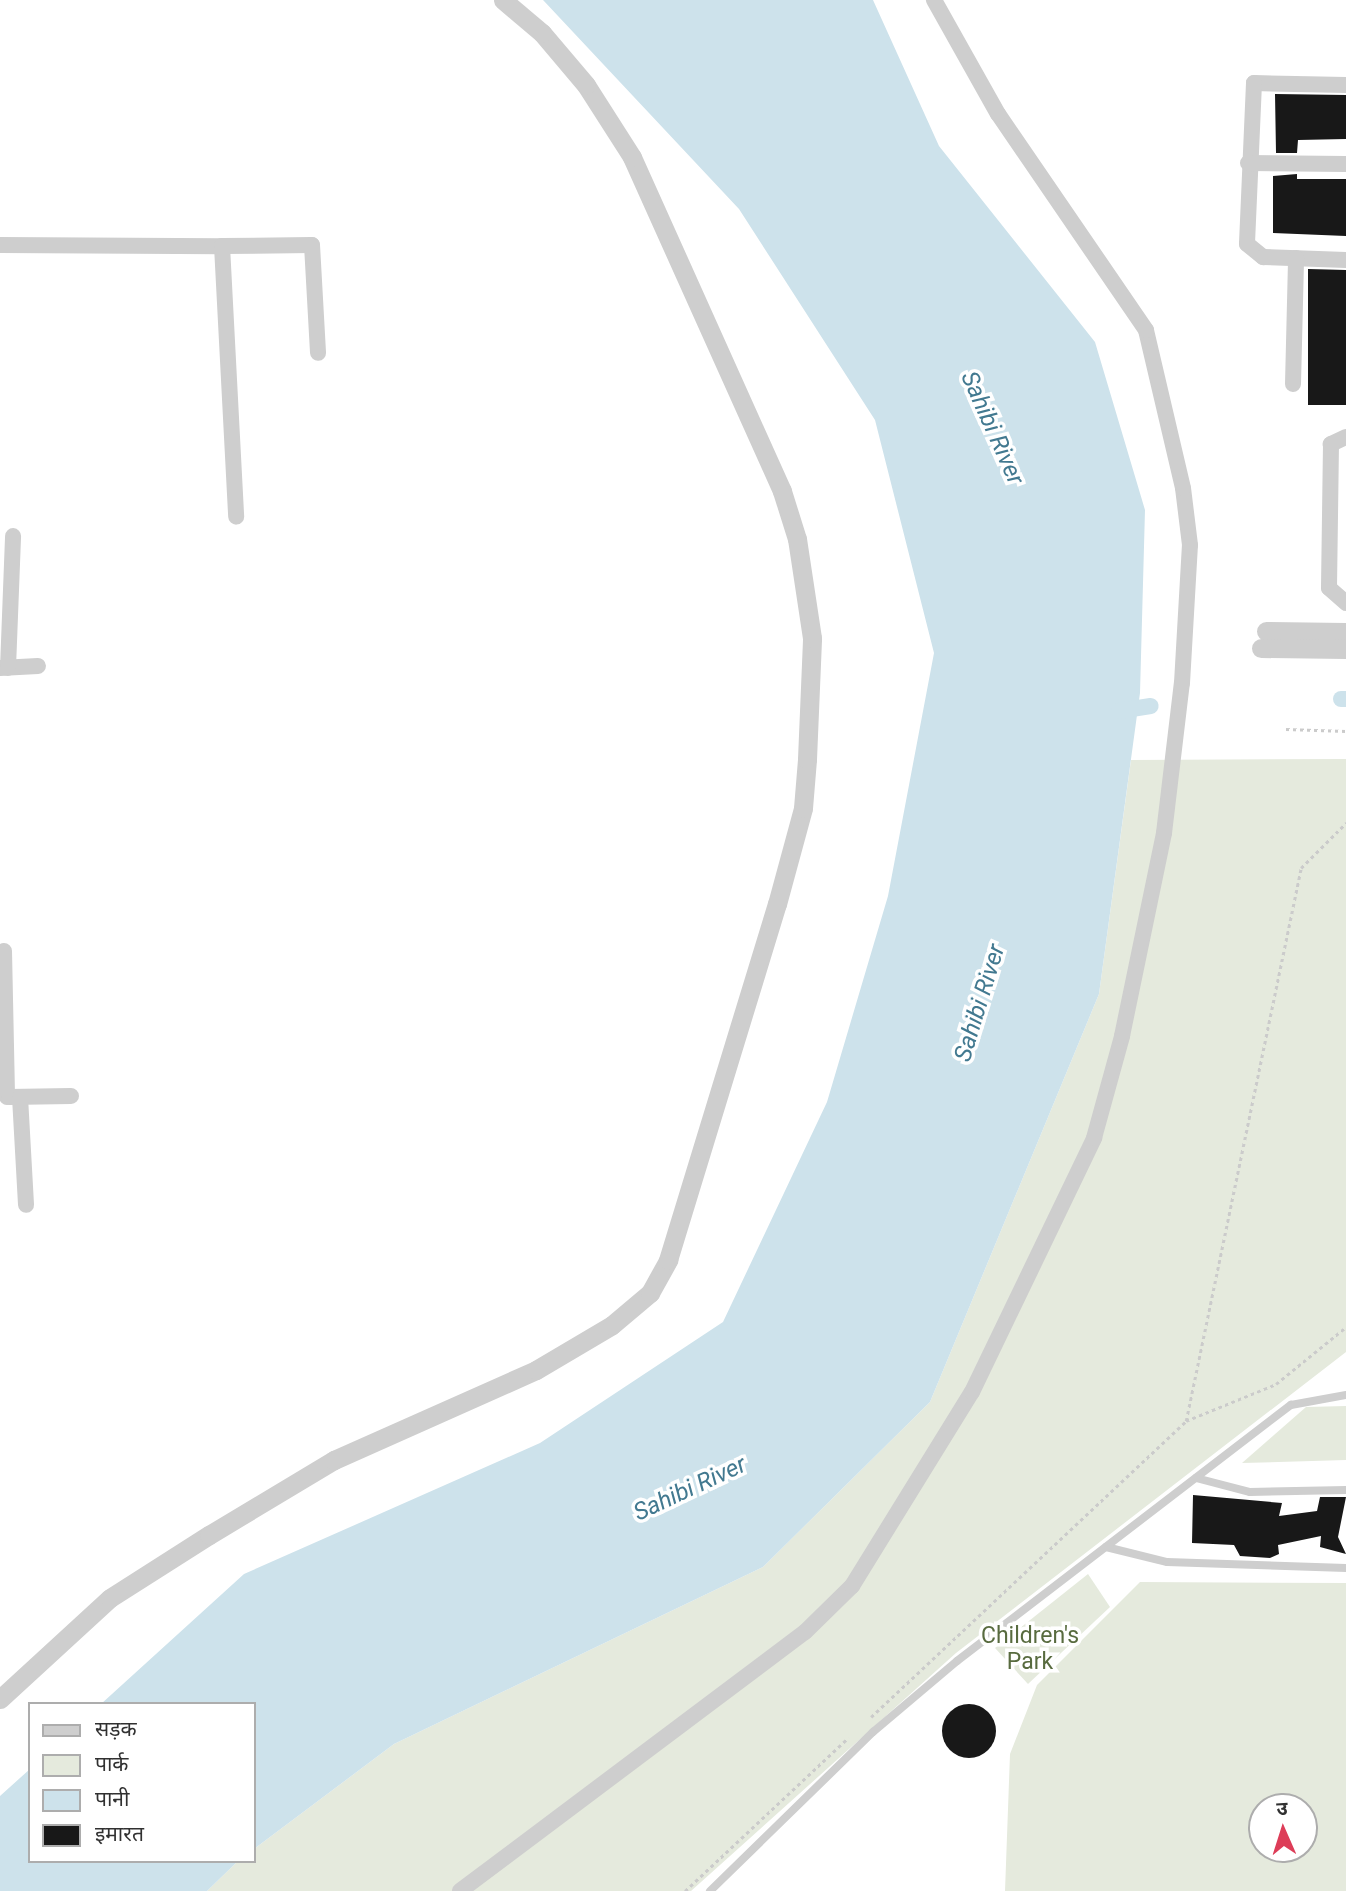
<!DOCTYPE html>
<meta charset="utf-8">
<style>
body{margin:0}
#map{position:relative;width:1346px;height:1891px;overflow:hidden;background:#fff;font-family:Roboto,"Noto Sans Devanagari",sans-serif}
div>[style]{position:absolute}
.green>*{inset:0;background:#e5eadd}
.water>*{inset:0;background:#cde2eb}
.canal>*{height:16px;margin:-8px;padding:0 8px;transform-origin:8px;border-radius:8px;background:#cde2eb}
.building>*{inset:0;background:#181818}
.round{border-radius:50%}
.path>*{height:2.5px;margin-top:-1.25px;transform-origin:0;background:repeating-linear-gradient(90deg,#cbcbcb 0 3.5px,transparent 0 7px)}
.service>*{height:8px;margin:-4px;padding:0 4px;transform-origin:4px;border-radius:4px;background:#cecece}
.minor>*{height:16px;margin:-8px;padding:0 8px;transform-origin:8px;border-radius:8px;background:#cecece}
.tertiary>*{height:19px;margin:-9.5px;padding:0 9.5px;transform-origin:9.5px;border-radius:9.5px;background:#cecece}
span{translate:-50% -50%;white-space:nowrap;text-align:center;line-height:1.15;-webkit-text-stroke:7px #fff;paint-order:stroke}
.park-label{font-size:23px;color:#586b3f}
.water-label{font-size:24px;color:#427990;font-style:italic}
.legend{position:absolute;left:28px;top:1702px;width:228px;height:161px;box-sizing:border-box;background:#fff;border:2px solid #adadad;margin:0;padding:9px 12px;list-style:none;font-size:21px;color:#313131}
.legend li{display:flex;align-items:center;gap:14px;height:35px}
.legend b{width:35px;border:2px solid #adadad}
.north{position:absolute;left:1248px;top:1793px;width:70px;height:70px;box-sizing:border-box;background:#fff;border:2px solid #adadad;border-radius:50%;rotate:357deg;font-size:19px;font-weight:700;line-height:28px;text-align:center;color:#313131}
.north::after{content:'';display:block;margin:auto;width:24px;height:32px;background:#dd3d58;clip-path:polygon(50% 0,100% 100%,50% 72%,0 100%)}
</style>
<div id="map">
<div class="green">
<div style="clip-path:polygon(1346px 759px,1346px 1352px,956px 1653px,691px 1891px,207px 1891px,238px 1861px,254px 1861px,254px 1849px,394px 1744px,763px 1567px,930px 1402px,1099px 994px,1131px 760px)"></div>
<div style="clip-path:polygon(1346px 1406px,1346px 1460px,1242px 1463px,1306px 1407px)"></div>
<div style="clip-path:polygon(1088px 1574px,1110px 1607px,1028px 1684px,995px 1648px)"></div>
<div style="clip-path:polygon(evenodd,1140px 1582px,1346px 1583px,1346px 1891px,1005px 1891px,1010px 1754px,1037px 1685px,1140px 1582px,1304px 1807px,1304px 1849px,1262px 1849px,1262px 1807px,1304px 1807px)"></div>
</div>
<div class="water">
<div style="clip-path:polygon(543px 0,873px 0,939px 146px,1095px 342px,1145px 510px,1140px 693px,1099px 994px,930px 1402px,763px 1567px,394px 1744px,254px 1849px,254px 1704px,101px 1704px,244px 1574px,540px 1443px,723px 1322px,827px 1102px,888px 896px,934px 653px,875px 420px,739px 209px)"></div>
<div style="clip-path:polygon(30px 1769px,30px 1861px,238px 1861px,207px 1891px,0 1891px,0 1796px)"></div>
</div>
<div class="canal">
<div style="left:1341px;top:699px;width:5px"></div>
<div style="left:1119px;top:711px;width:32px;rotate:-9deg"></div>
</div>
<div class="building">
<div style="clip-path:polygon(1275px 94px,1346px 95px,1346px 139px,1298px 140px,1297px 153px,1276px 153px)"></div>
<div style="clip-path:polygon(1297px 174px,1297px 179px,1346px 179px,1346px 236px,1273px 233px,1273px 176px)"></div>
<div style="clip-path:polygon(1308px 269px,1346px 270px,1346px 405px,1308px 405px)"></div>
<div style="clip-path:polygon(1193px 1495px,1282px 1503px,1279px 1516px,1317px 1511px,1320px 1497px,1346px 1497px,1338px 1537px,1346px 1554px,1320px 1547px,1321px 1536px,1278px 1545px,1279px 1554px,1270px 1558px,1240px 1556px,1234px 1545px,1192px 1543px)"></div>
<div class="round" style="left:942px;top:1704px;width:54px;height:54px"></div>
</div>
<div class="path">
<div style="left:1286px;top:729px;width:60px;rotate:1.9deg"></div>
<div style="left:1186px;top:1421px;width:565px;rotate:-78.25deg"></div>
<div style="left:1301px;top:868px;width:64px;rotate:-45deg"></div>
<div style="left:871px;top:1717px;width:432px;rotate:-43.2deg"></div>
<div style="left:1186px;top:1421px;width:97px;rotate:-22.3deg"></div>
<div style="left:1276px;top:1384px;width:90px;rotate:-39.2deg"></div>
<div style="left:685px;top:1891px;width:224px;rotate:-43.2deg"></div>
</div>
<div class="service">
<div style="left:1196px;top:1478px;width:56px;rotate:14.5deg"></div>
<div style="left:1250px;top:1492px;width:96px;rotate:-1.2deg"></div>
<div style="left:1106px;top:1547px;width:63px;rotate:13.8deg"></div>
<div style="left:1167px;top:1562px;width:179px;rotate:1.9deg"></div>
<div style="left:710px;top:1891px;width:228px;rotate:-44.3deg"></div>
<div style="left:873px;top:1732px;width:110px;rotate:-40.2deg"></div>
<div style="left:957px;top:1661px;width:421px;rotate:-37.5deg"></div>
<div style="left:1291px;top:1405px;width:56px;rotate:-10.3deg"></div>
</div>
<div class="minor">
<div style="left:1346px;top:85px;width:92px;rotate:-178.8deg"></div>
<div style="left:1254px;top:83px;width:161px;rotate:92.5deg"></div>
<div style="left:1247px;top:244px;width:21px;rotate:39deg"></div>
<div style="left:1263px;top:257px;width:83px;rotate:2.1deg"></div>
<div style="left:1248px;top:163px;width:98px;rotate:0.6deg"></div>
<div style="left:0;top:245px;width:222px;rotate:0.3deg"></div>
<div style="left:222px;top:246px;width:271px;rotate:87deg"></div>
<div style="left:222px;top:246px;width:90px;rotate:-0.6deg"></div>
<div style="left:312px;top:245px;width:108px;rotate:86.8deg"></div>
<div style="left:1293px;top:384px;width:126px;rotate:-88.6deg"></div>
<div style="left:1346px;top:437px;width:17px;rotate:155deg"></div>
<div style="left:1331px;top:444px;width:144px;rotate:90.8deg"></div>
<div style="left:1329px;top:588px;width:23px;rotate:41deg"></div>
<div style="left:0;top:668px;width:38px;rotate:-3deg"></div>
<div style="left:8px;top:668px;width:132px;rotate:-87.8deg"></div>
<div style="left:4px;top:951px;width:146px;rotate:88.8deg"></div>
<div style="left:9px;top:1097px;width:62px;rotate:-0.9deg"></div>
<div style="left:20px;top:1097px;width:108px;rotate:86.8deg"></div>
<div style="left:460px;top:1891px;width:431px;rotate:-36.9deg"></div>
<div style="left:805px;top:1632px;width:66px;rotate:-44.4deg"></div>
<div style="left:852px;top:1586px;width:228px;rotate:-58.3deg"></div>
<div style="left:972px;top:1392px;width:282px;rotate:-64.3deg"></div>
<div style="left:1094px;top:1138px;width:106px;rotate:-74.6deg"></div>
<div style="left:1122px;top:1036px;width:207px;rotate:-78.3deg"></div>
<div style="left:1164px;top:833px;width:151px;rotate:-83.2deg"></div>
<div style="left:1182px;top:683px;width:138px;rotate:-86.7deg"></div>
<div style="left:1190px;top:545px;width:57px;rotate:-97deg"></div>
<div style="left:1183px;top:488px;width:162px;rotate:-103.2deg"></div>
<div style="left:1146px;top:330px;width:262px;rotate:-124.4deg"></div>
<div style="left:998px;top:114px;width:131px;rotate:-119.3deg"></div>
</div>
<div class="tertiary">
<div style="left:1266px;top:631px;width:80px;rotate:0.7deg"></div>
<div style="left:1261px;top:648px;width:85px;rotate:0.7deg"></div>
<div style="left:0;top:1699px;width:149px;rotate:-42.6deg"></div>
<div style="left:110px;top:1598px;width:117px;rotate:-32.5deg"></div>
<div style="left:209px;top:1535px;width:146px;rotate:-31deg"></div>
<div style="left:334px;top:1460px;width:221px;rotate:-24deg"></div>
<div style="left:536px;top:1370px;width:88px;rotate:-30.6deg"></div>
<div style="left:612px;top:1325px;width:50px;rotate:-40.1deg"></div>
<div style="left:650px;top:1293px;width:38px;rotate:-61deg"></div>
<div style="left:668px;top:1260px;width:372px;rotate:-73deg"></div>
<div style="left:777px;top:904px;width:99px;rotate:-74.8deg"></div>
<div style="left:803px;top:808px;width:49px;rotate:-85.3deg"></div>
<div style="left:807px;top:759px;width:121px;rotate:-87.6deg"></div>
<div style="left:812px;top:638px;width:100px;rotate:-98.6deg"></div>
<div style="left:797px;top:539px;width:50px;rotate:-107.4deg"></div>
<div style="left:782px;top:491px;width:366px;rotate:-114.2deg"></div>
<div style="left:632px;top:157px;width:85px;rotate:-122.6deg"></div>
<div style="left:586px;top:85px;width:68px;rotate:-130.2deg"></div>
<div style="left:542px;top:33px;width:51px;rotate:-139.8deg"></div>
</div>
<div class="park-label">
<span style="left:1030px;top:1649px">Children's<br>Park</span>
</div>
<div class="water-label">
<span style="left:992px;top:428px;rotate:66deg">Sahibi River</span>
<span style="left:980px;top:1003px;rotate:-73deg">Sahibi River</span>
<span style="left:690px;top:1489px;rotate:-25deg">Sahibi River</span>
</div>
<ul class="legend">
<li><b style="height:9px;background:#cecece"></b>सड़क</li>
<li><b style="height:19px;background:#e5eadd"></b>पार्क</li>
<li><b style="height:19px;background:#cde2eb"></b>पानी</li>
<li><b style="height:19px;background:#181818"></b>इमारत</li>
</ul>
<div class="north">उ</div>
</div>
